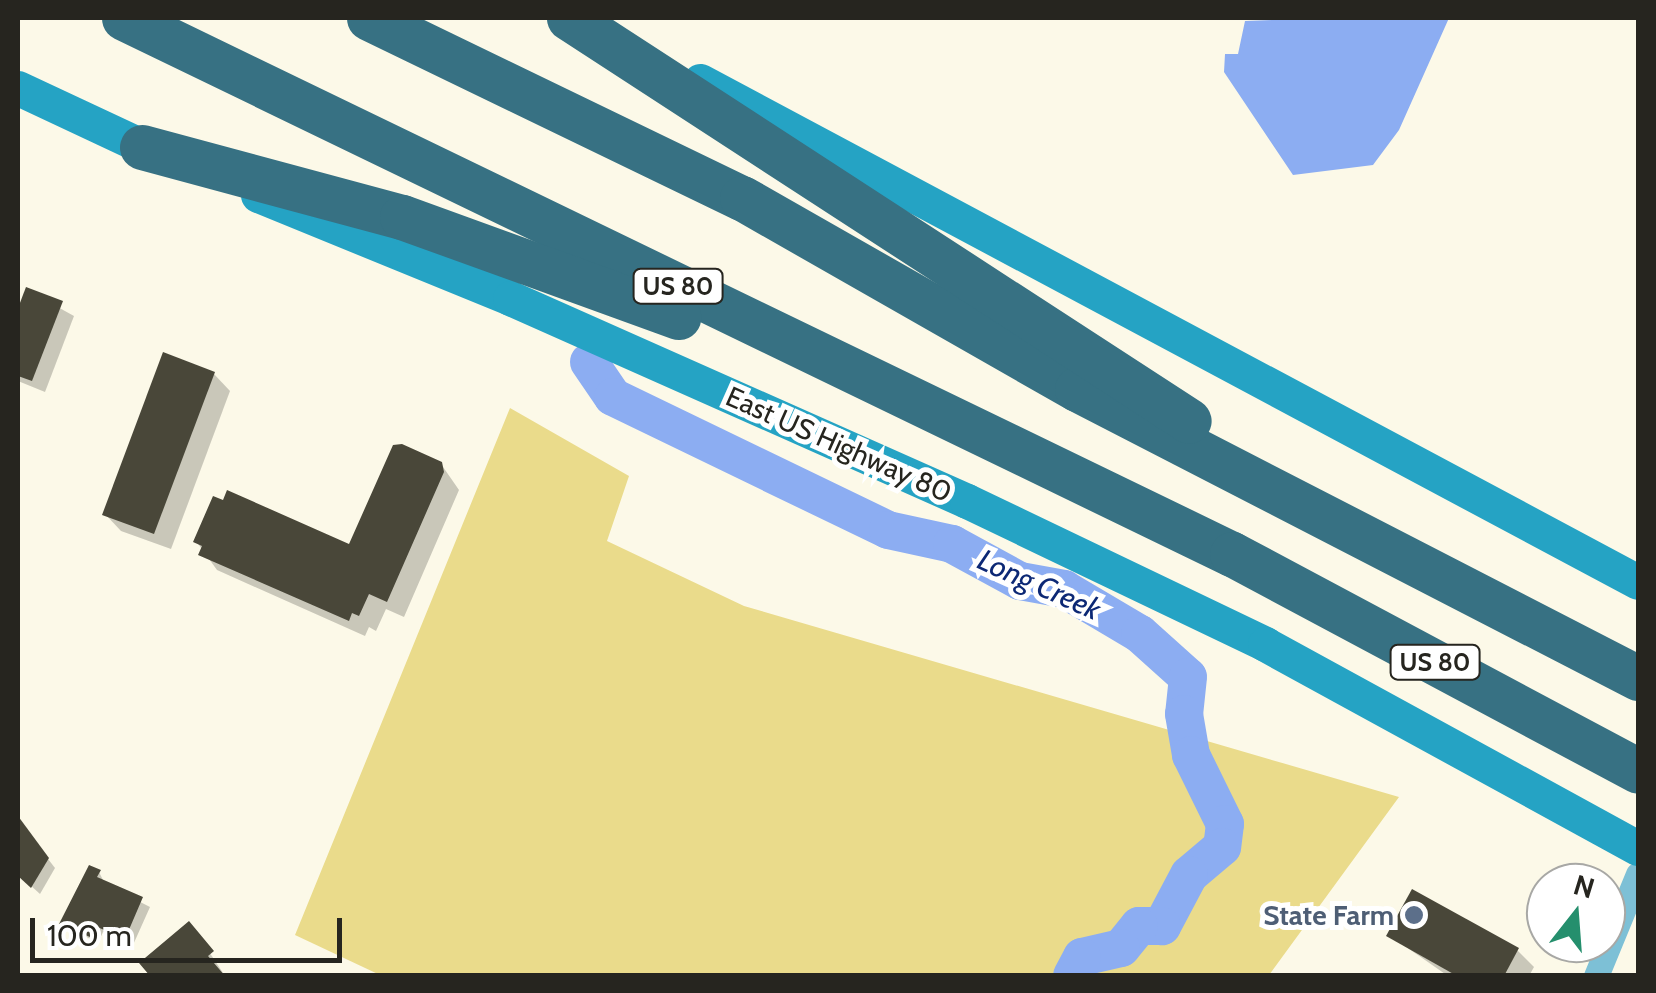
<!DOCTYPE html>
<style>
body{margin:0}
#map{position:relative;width:1656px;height:993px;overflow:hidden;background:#fcf9e8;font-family:Cabin,sans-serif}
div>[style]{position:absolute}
.green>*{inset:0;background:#eadb8b}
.water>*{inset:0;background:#8cadf2}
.shadow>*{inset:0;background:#0003}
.river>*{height:38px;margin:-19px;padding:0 19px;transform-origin:19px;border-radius:19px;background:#8cadf2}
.building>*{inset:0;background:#494739}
.minor>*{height:25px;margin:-12.5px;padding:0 12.5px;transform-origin:12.5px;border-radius:12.5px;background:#7dc0d6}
.secondary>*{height:35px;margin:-17.5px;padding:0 17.5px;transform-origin:17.5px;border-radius:17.5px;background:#25a3c4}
.motorway>*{height:45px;margin:-22.5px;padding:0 22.5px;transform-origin:22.5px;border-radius:22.5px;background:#377183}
.dots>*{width:28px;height:28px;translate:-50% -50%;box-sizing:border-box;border:5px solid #fff;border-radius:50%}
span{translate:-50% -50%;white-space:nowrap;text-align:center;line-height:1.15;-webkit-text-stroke:10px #fff;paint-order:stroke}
.shield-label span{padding:2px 8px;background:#fff;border:2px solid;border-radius:8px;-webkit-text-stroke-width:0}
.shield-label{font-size:25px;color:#26251f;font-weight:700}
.street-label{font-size:28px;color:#26251f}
.service-label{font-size:28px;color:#4e5e75;font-weight:700}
.right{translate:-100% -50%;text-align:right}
.water-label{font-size:30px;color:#0c2875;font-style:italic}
.frame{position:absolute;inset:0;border:20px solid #26251f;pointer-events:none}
.north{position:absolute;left:1526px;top:863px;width:100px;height:100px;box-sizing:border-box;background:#fff;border:2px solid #a8a8a5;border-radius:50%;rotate:17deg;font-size:28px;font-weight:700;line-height:40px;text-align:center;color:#26251f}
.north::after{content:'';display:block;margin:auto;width:35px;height:45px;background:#258f6d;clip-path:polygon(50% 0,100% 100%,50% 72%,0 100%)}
.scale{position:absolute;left:30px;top:918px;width:312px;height:45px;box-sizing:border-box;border:5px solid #26251f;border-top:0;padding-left:12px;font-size:30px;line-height:35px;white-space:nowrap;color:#26251f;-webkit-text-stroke:8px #fff;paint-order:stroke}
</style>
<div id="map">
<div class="green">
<div style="clip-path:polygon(510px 408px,629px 476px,607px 541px,744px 606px,1399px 797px,1269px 975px,380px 975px,295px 935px)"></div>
</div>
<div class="water">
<div style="clip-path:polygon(1326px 18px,1449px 18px,1399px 130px,1373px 165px,1293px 175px,1224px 72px,1225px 54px,1238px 54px,1245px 21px)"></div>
</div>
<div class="shadow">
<div style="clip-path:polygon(27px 290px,74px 316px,45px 392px,18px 381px,18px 315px)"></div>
<div style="clip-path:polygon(214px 374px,230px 391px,171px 549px,121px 531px,105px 514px)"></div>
<div style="clip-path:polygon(441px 464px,459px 490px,404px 617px,386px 609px,376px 631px,369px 627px,365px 636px,217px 570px,196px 541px,351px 547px)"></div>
<div style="clip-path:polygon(18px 820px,55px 868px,40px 894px,18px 874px)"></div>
<div style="clip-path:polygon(99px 872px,105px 884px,150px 907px,133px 945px,103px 932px,98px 943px,62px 924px)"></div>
<div style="clip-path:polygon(196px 932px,225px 976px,153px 976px)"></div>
<div style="clip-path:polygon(1389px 935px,1517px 950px,1534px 967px,1529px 976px,1448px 976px)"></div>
</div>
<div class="river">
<div style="left:589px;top:362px;width:42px;rotate:55.6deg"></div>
<div style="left:613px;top:397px;width:305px;rotate:25.8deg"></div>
<div style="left:888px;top:530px;width:66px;rotate:12.3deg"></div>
<div style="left:952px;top:544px;width:77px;rotate:28.6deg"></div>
<div style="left:1020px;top:581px;width:45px;rotate:10.3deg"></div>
<div style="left:1064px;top:589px;width:88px;rotate:30.6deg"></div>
<div style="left:1140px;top:634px;width:64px;rotate:41.9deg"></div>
<div style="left:1188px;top:677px;width:37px;rotate:96deg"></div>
<div style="left:1184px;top:714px;width:42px;rotate:80.3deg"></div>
<div style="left:1191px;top:755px;width:77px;rotate:63.8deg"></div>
<div style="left:1225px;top:824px;width:23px;rotate:97deg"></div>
<div style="left:1222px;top:847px;width:43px;rotate:139.7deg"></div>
<div style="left:1189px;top:875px;width:58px;rotate:117.9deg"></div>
<div style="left:1162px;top:926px;width:23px;rotate:180deg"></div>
<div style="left:1139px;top:926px;width:28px;rotate:129deg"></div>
<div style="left:1121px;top:948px;width:40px;rotate:167deg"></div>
<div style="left:1082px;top:957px;width:21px;rotate:118deg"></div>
</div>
<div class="building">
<div style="clip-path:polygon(26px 287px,63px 301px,32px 381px,18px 376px,18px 308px)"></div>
<div style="clip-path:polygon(163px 352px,215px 372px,154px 534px,102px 515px)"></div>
<div style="clip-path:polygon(402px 444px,442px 462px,444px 472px,387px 602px,369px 594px,359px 616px,352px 613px,349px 621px,198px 555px,202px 546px,193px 542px,213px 496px,223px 500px,227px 490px,349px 544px,393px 445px)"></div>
<div style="clip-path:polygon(18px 816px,49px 858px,31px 888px,18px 876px)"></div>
<div style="clip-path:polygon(89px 865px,101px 870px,97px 877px,143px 897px,125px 939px,95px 926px,90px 937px,59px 924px)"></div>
<div style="clip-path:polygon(1412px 889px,1519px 948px,1504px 976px,1457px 976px,1386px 936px)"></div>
<div style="clip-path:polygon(189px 921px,214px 951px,208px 956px,225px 976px,150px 976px,139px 963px)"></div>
</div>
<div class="minor">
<div style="left:1596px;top:976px;width:110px;rotate:-67.6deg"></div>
</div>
<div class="secondary">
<div style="left:700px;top:81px;width:1063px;rotate:28.11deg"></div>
<div style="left:18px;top:88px;width:160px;rotate:25.1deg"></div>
<div style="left:258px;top:195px;width:272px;rotate:22.2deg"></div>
<div style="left:510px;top:298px;width:500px;rotate:23.95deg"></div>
<div style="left:967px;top:501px;width:331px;rotate:25.6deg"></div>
<div style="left:1265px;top:644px;width:425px;rotate:28.7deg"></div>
</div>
<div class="motorway">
<div style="left:124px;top:18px;width:1231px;rotate:25.82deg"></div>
<div style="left:1232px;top:554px;width:460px;rotate:28.1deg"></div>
<div style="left:369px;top:18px;width:414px;rotate:25.8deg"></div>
<div style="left:742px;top:198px;width:386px;rotate:29.7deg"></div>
<div style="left:1077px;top:389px;width:631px;rotate:27.26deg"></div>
<div style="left:569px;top:18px;width:739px;rotate:33.02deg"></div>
<div style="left:142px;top:147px;width:269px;rotate:15.1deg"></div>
<div style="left:402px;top:217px;width:294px;rotate:19.9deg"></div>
</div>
<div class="dots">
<div style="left:1414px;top:915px;background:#5c6f8a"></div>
</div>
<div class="shield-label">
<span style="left:678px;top:286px">US 80</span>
<span style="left:1435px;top:662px">US 80</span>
</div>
<div class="street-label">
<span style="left:839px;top:444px;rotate:24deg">East US Highway 80</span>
</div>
<div class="service-label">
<span class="right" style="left:1394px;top:915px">State Farm</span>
</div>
<div class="water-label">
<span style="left:1039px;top:585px;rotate:24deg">Long Creek</span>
</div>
<div class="frame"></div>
<div class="north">N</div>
<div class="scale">100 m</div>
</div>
